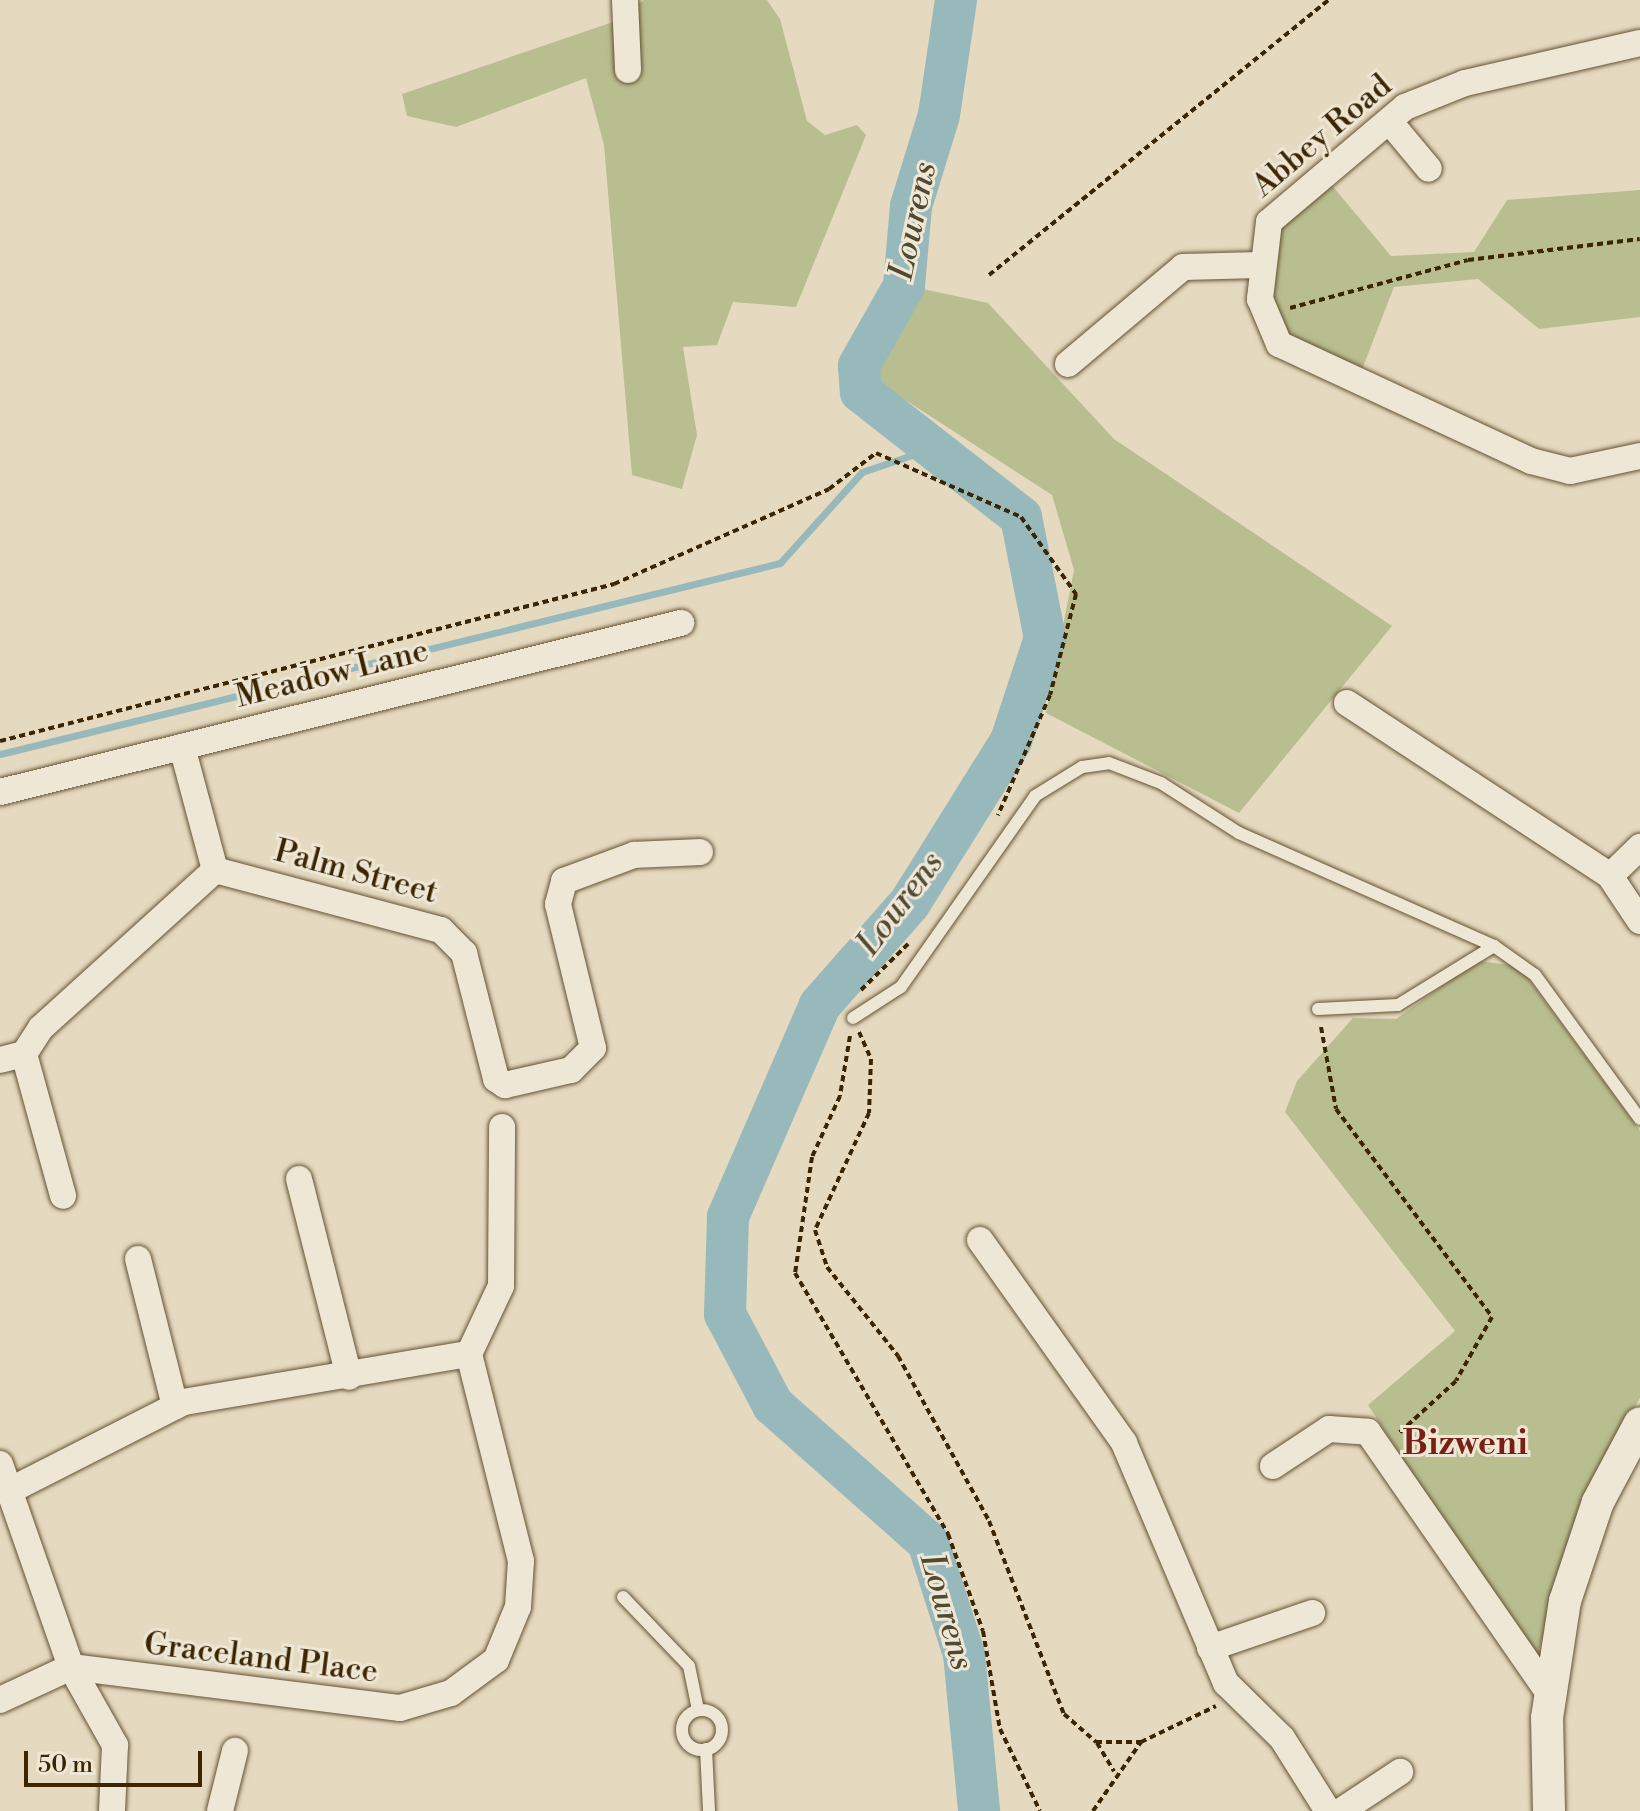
<!DOCTYPE html>
<style>
body{margin:0}
#map{position:relative;width:1640px;height:1811px;overflow:hidden;background:#e5dac0;font-family:"Libre Bodoni",serif}
div>[style]{position:absolute}
.green>*{inset:0;background:#b9be90}
.stream>*{height:7px;margin:-3.5px;padding:0 3.5px;transform-origin:3.5px;border-radius:3.5px;background:#98b9bb}
.river>*{height:42px;margin:-21px;padding:0 21px;transform-origin:21px;border-radius:21px;background:#98b9bb}
.path>*{height:4px;margin-top:-2px;transform-origin:0;background:repeating-linear-gradient(90deg,#3b2502 0 6px,transparent 0 10px)}
.roads{filter:drop-shadow(0 0 2px #665232) drop-shadow(0 0 2px #665232)}
.service>*{height:12px;margin:-6px;padding:0 6px;transform-origin:6px;border-radius:6px;background:#eee7d6}
.service>.ring{margin:-6px;padding:0;box-sizing:content-box;background:none;border:12px solid #eee7d6;border-radius:50%}
.minor>*{height:26px;margin:-13px;padding:0 13px;transform-origin:13px;border-radius:13px;background:#eee7d6}
.tertiary>*{height:32px;margin:-16px;padding:0 16px;transform-origin:16px;border-radius:16px;background:#eee7d6}
span{translate:-50% -50%;white-space:nowrap;text-align:center;line-height:1.15;-webkit-text-stroke:6px #eee7d6;paint-order:stroke}
.street-label{font-size:32px;color:#3b2502}
.water-label{font-size:34px;color:#524a30;font-style:italic}
.neighbourhood-label{font-size:34px;color:#7a1f14;font-weight:700}
.scale{position:absolute;left:24px;top:1751px;width:178px;height:36px;box-sizing:border-box;border:4px solid #3b2502;border-top:0;padding-left:10px;font-size:24px;line-height:28px;white-space:nowrap;color:#3b2502;-webkit-text-stroke:6px #eee7d6;paint-order:stroke}
</style>
<div id="map">
<div class="green">
<div style="clip-path:polygon(644px 0,767px 0,780px 19px,807px 121px,825px 135px,857px 125px,866px 135px,796px 307px,733px 302px,717px 345px,683px 347px,697px 435px,682px 489px,632px 475px,604px 145px,586px 78px,456px 127px,407px 116px,402px 94px,613px 22px)"></div>
<div style="clip-path:polygon(1330px 183px,1391px 256px,1474px 252px,1507px 200px,1640px 190px,1640px 317px,1539px 329px,1478px 279px,1394px 287px,1361px 372px,1285px 337px,1271px 318px,1273px 235px)"></div>
<div style="clip-path:polygon(923px 289px,988px 303px,1114px 439px,1392px 626px,1239px 813px,1046px 713px,1074px 570px,1052px 495px,873px 379px,893px 327px)"></div>
<div style="clip-path:polygon(1477px 961px,1519px 966px,1640px 1131px,1640px 1398px,1591px 1483px,1537px 1656px,1529px 1655px,1368px 1405px,1455px 1331px,1285px 1112px,1297px 1081px,1353px 1018px,1396px 1019px)"></div>
</div>
<div class="stream">
<div style="left:0;top:754px;width:803px;rotate:-13.76deg"></div>
<div style="left:780px;top:563px;width:122px;rotate:-48deg"></div>
<div style="left:862px;top:472px;width:81px;rotate:-18.7deg"></div>
</div>
<div class="river">
<div style="left:956px;top:0;width:116px;rotate:98.4deg"></div>
<div style="left:939px;top:115px;width:95px;rotate:107.1deg"></div>
<div style="left:911px;top:206px;width:80px;rotate:95deg"></div>
<div style="left:904px;top:286px;width:92px;rotate:119.4deg"></div>
<div style="left:859px;top:366px;width:26px;rotate:86deg"></div>
<div style="left:861px;top:392px;width:203px;rotate:38deg"></div>
<div style="left:1021px;top:517px;width:123px;rotate:78.8deg"></div>
<div style="left:1045px;top:638px;width:108px;rotate:108.3deg"></div>
<div style="left:1011px;top:741px;width:192px;rotate:122deg"></div>
<div style="left:909px;top:904px;width:135px;rotate:131.4deg"></div>
<div style="left:820px;top:1005px;width:231px;rotate:113.5deg"></div>
<div style="left:728px;top:1217px;width:97px;rotate:91.8deg"></div>
<div style="left:725px;top:1314px;width:103px;rotate:62.2deg"></div>
<div style="left:773px;top:1405px;width:207px;rotate:41.5deg"></div>
<div style="left:928px;top:1542px;width:118px;rotate:72.2deg"></div>
<div style="left:964px;top:1654px;width:158px;rotate:84.5deg"></div>
</div>
<div class="path">
<div style="left:989px;top:275px;width:437px;rotate:-39deg"></div>
<div style="left:1290px;top:308px;width:184px;rotate:-15.1deg"></div>
<div style="left:1468px;top:260px;width:173px;rotate:-7deg"></div>
<div style="left:0;top:741px;width:634px;rotate:-14.34deg"></div>
<div style="left:614px;top:584px;width:235px;rotate:-23.8deg"></div>
<div style="left:829px;top:489px;width:59px;rotate:-37.5deg"></div>
<div style="left:876px;top:453px;width:158px;rotate:23.8deg"></div>
<div style="left:1021px;top:517px;width:95px;rotate:54.5deg"></div>
<div style="left:1076px;top:594px;width:104px;rotate:104.4deg"></div>
<div style="left:1050px;top:695px;width:131px;rotate:113.4deg"></div>
<div style="left:861px;top:990px;width:66px;rotate:-44.4deg"></div>
<div style="left:1321px;top:1027px;width:83px;rotate:79.6deg"></div>
<div style="left:1336px;top:1109px;width:260px;rotate:53.1deg"></div>
<div style="left:1492px;top:1317px;width:73px;rotate:119.4deg"></div>
<div style="left:1456px;top:1381px;width:79px;rotate:137.6deg"></div>
<div style="left:859px;top:1032px;width:30px;rotate:66deg"></div>
<div style="left:871px;top:1059px;width:54px;rotate:92.1deg"></div>
<div style="left:869px;top:1113px;width:129px;rotate:114.8deg"></div>
<div style="left:815px;top:1230px;width:39px;rotate:72deg"></div>
<div style="left:827px;top:1267px;width:114px;rotate:51.4deg"></div>
<div style="left:898px;top:1356px;width:188px;rotate:61.1deg"></div>
<div style="left:989px;top:1521px;width:207px;rotate:68.8deg"></div>
<div style="left:1064px;top:1714px;width:43px;rotate:41.2deg"></div>
<div style="left:1096px;top:1742px;width:45px"></div>
<div style="left:1141px;top:1742px;width:83px;rotate:-25.6deg"></div>
<div style="left:850px;top:1036px;width:61px;rotate:99.5deg"></div>
<div style="left:840px;top:1096px;width:67px;rotate:114.7deg"></div>
<div style="left:812px;top:1157px;width:117px;rotate:98.3deg"></div>
<div style="left:795px;top:1273px;width:303px;rotate:59.6deg"></div>
<div style="left:948px;top:1534px;width:103px;rotate:70.2deg"></div>
<div style="left:983px;top:1631px;width:99px;rotate:80.2deg"></div>
<div style="left:1000px;top:1729px;width:91px;rotate:64deg"></div>
<div style="left:1097px;top:1743px;width:33px;rotate:59deg"></div>
<div style="left:1093px;top:1811px;width:84px;rotate:-55.2deg"></div>
</div>
<div class="roads">
<div class="service">
<div style="left:1318px;top:1009px;width:80px;rotate:-2.9deg"></div>
<div style="left:1398px;top:1005px;width:113px;rotate:-31.6deg"></div>
<div style="left:1494px;top:946px;width:50px;rotate:35.3deg"></div>
<div style="left:1535px;top:975px;width:178px;rotate:53.9deg"></div>
<div style="left:853px;top:1018px;width:57px;rotate:-32.9deg"></div>
<div style="left:901px;top:987px;width:233px;rotate:-54.9deg"></div>
<div style="left:1035px;top:796px;width:55px;rotate:-31.7deg"></div>
<div style="left:1082px;top:767px;width:27px;rotate:-8deg"></div>
<div style="left:1109px;top:763px;width:56px;rotate:21deg"></div>
<div style="left:1161px;top:783px;width:93px;rotate:32.7deg"></div>
<div style="left:1239px;top:833px;width:279px;rotate:23.9deg"></div>
<div style="left:623px;top:1597px;width:95px;rotate:46.3deg"></div>
<div style="left:689px;top:1666px;width:45px;rotate:78.4deg"></div>
<div class="ring" style="left:682px;top:1710px;width:28px;height:28px"></div>
<div style="left:706px;top:1749px;width:62px;rotate:87.2deg"></div>
</div>
<div class="minor">
<div style="left:625px;top:0;width:70px;rotate:87.5deg"></div>
<div style="left:1640px;top:43px;width:180px;rotate:167.1deg"></div>
<div style="left:1465px;top:83px;width:65px;rotate:158.2deg"></div>
<div style="left:1405px;top:107px;width:178px;rotate:139.8deg"></div>
<div style="left:1269px;top:222px;width:78px;rotate:96.7deg"></div>
<div style="left:1260px;top:299px;width:49px;rotate:67.1deg"></div>
<div style="left:1279px;top:344px;width:278px;rotate:24.9deg"></div>
<div style="left:1531px;top:461px;width:40px;rotate:14.4deg"></div>
<div style="left:1570px;top:471px;width:72px;rotate:-12.1deg"></div>
<div style="left:1389px;top:121px;width:62px;rotate:50.2deg"></div>
<div style="left:1068px;top:364px;width:150px;rotate:-40.1deg"></div>
<div style="left:1183px;top:267px;width:77px;rotate:-1.5deg"></div>
<div style="left:1347px;top:703px;width:315px;rotate:33.3deg"></div>
<div style="left:1610px;top:876px;width:54px;rotate:56.3deg"></div>
<div style="left:182px;top:747px;width:127px;rotate:75deg"></div>
<div style="left:0;top:792px;width:702px;rotate:-13.94deg"></div>
<div style="left:215px;top:870px;width:234px;rotate:14.9deg"></div>
<div style="left:441px;top:930px;width:33px;rotate:45deg"></div>
<div style="left:464px;top:953px;width:130px;rotate:75.7deg"></div>
<div style="left:496px;top:1079px;width:11px;rotate:34deg"></div>
<div style="left:505px;top:1085px;width:68px;rotate:-12.8deg"></div>
<div style="left:571px;top:1070px;width:31px;rotate:-45deg"></div>
<div style="left:593px;top:1048px;width:148px;rotate:-103.7deg"></div>
<div style="left:558px;top:904px;width:24px;rotate:-75deg"></div>
<div style="left:564px;top:881px;width:75px;rotate:-20.4deg"></div>
<div style="left:634px;top:855px;width:66px;rotate:-2.6deg"></div>
<div style="left:1610px;top:876px;width:42px;rotate:-44deg"></div>
<div style="left:24px;top:1054px;width:147px;rotate:74.6deg"></div>
<div style="left:0;top:1060px;width:25px;rotate:-14deg"></div>
<div style="left:24px;top:1054px;width:31px;rotate:-57deg"></div>
<div style="left:41px;top:1028px;width:235px;rotate:-42.2deg"></div>
<div style="left:299px;top:1179px;width:204px;rotate:75.8deg"></div>
<div style="left:980px;top:1240px;width:249px;rotate:54.6deg"></div>
<div style="left:1124px;top:1443px;width:261px;rotate:67deg"></div>
<div style="left:1226px;top:1683px;width:78px;rotate:44.5deg"></div>
<div style="left:1282px;top:1738px;width:86px;rotate:57.8deg"></div>
<div style="left:138px;top:1259px;width:152px;rotate:75.9deg"></div>
<div style="left:0;top:1464px;width:215px;rotate:70.7deg"></div>
<div style="left:71px;top:1667px;width:90px;rotate:60.6deg"></div>
<div style="left:115px;top:1745px;width:66px;rotate:92.6deg"></div>
<div style="left:1273px;top:1466px;width:67px;rotate:-33.5deg"></div>
<div style="left:1329px;top:1429px;width:39px;rotate:4deg"></div>
<div style="left:1368px;top:1432px;width:318px;rotate:55.3deg"></div>
<div style="left:9px;top:1491px;width:196px;rotate:-27deg"></div>
<div style="left:184px;top:1402px;width:289px;rotate:-9.6deg"></div>
<div style="left:1210px;top:1648px;width:108px;rotate:-18.9deg"></div>
<div style="left:0;top:1700px;width:78px;rotate:-24.9deg"></div>
<div style="left:71px;top:1667px;width:332px;rotate:7.1deg"></div>
<div style="left:400px;top:1708px;width:53px;rotate:-16.4deg"></div>
<div style="left:451px;top:1693px;width:56px;rotate:-36.3deg"></div>
<div style="left:496px;top:1660px;width:57px;rotate:-67.5deg"></div>
<div style="left:518px;top:1607px;width:46px;rotate:-86.3deg"></div>
<div style="left:521px;top:1561px;width:213px;rotate:-104.1deg"></div>
<div style="left:469px;top:1354px;width:75px;rotate:-64.8deg"></div>
<div style="left:501px;top:1286px;width:159px;rotate:-89.6deg"></div>
<div style="left:220px;top:1811px;width:62px;rotate:-76deg"></div>
<div style="left:1341px;top:1811px;width:71px;rotate:-33.5deg"></div>
</div>
<div class="tertiary">
<div style="left:1549px;top:1811px;width:93px;rotate:-91.2deg"></div>
<div style="left:1547px;top:1718px;width:118px;rotate:-81.3deg"></div>
<div style="left:1565px;top:1601px;width:104px;rotate:-71.6deg"></div>
<div style="left:1598px;top:1502px;width:89px;rotate:-62deg"></div>
</div>
</div>
<div class="street-label">
<span style="left:1322px;top:136px;rotate:-40deg">Abbey Road</span>
<span style="left:332px;top:674px;rotate:-14deg">Meadow Lane</span>
<span style="left:356px;top:872px;rotate:15deg">Palm Street</span>
<span style="left:261px;top:1658px;rotate:7deg">Graceland Place</span>
</div>
<div class="water-label">
<span style="left:914px;top:221px;rotate:-78deg">Lourens</span>
<span style="left:901px;top:904px;rotate:-53deg">Lourens</span>
<span style="left:946px;top:1612px;rotate:74deg">Lourens</span>
</div>
<div class="neighbourhood-label">
<span style="left:1465px;top:1445px">Bizweni</span>
</div>
<div class="scale">50 m</div>
</div>
